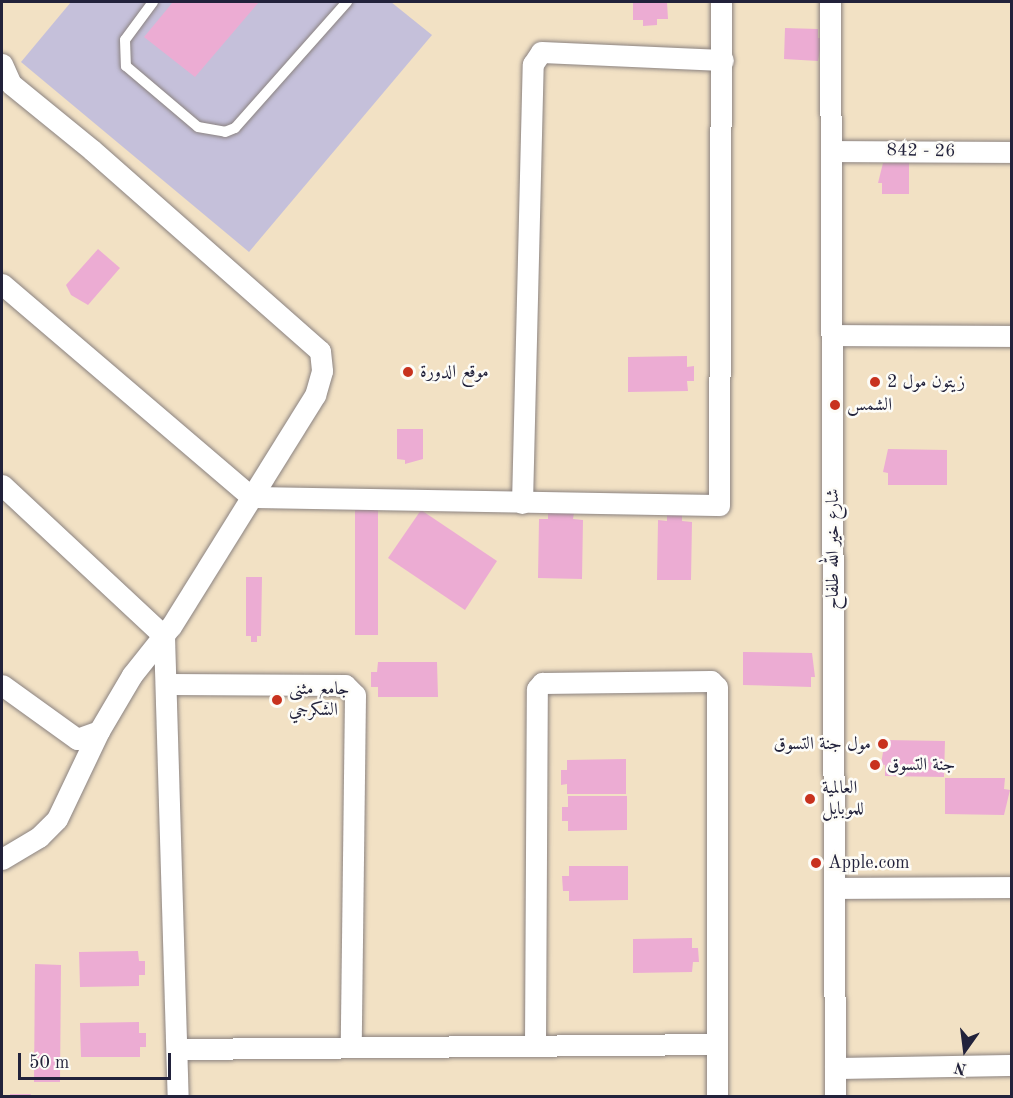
<!DOCTYPE html>
<meta charset="utf-8">
<style>
body{margin:0}
#map{position:relative;width:1013px;height:1098px;overflow:hidden;background:#f2e1c4;font-family:"Old Standard TT",Amiri,serif}
div>[style]{position:absolute}
.industrial>*{inset:0;background:#c5c0da}
.building>*{inset:0;background:#ecacd3}
.roads{filter:drop-shadow(0 0 2px #8a8280) drop-shadow(0 0 2px #8a8280)}
.service>*{height:10px;margin:-5px;padding:0 5px;transform-origin:5px;border-radius:5px;background:#fff}
.minor>*{height:21px;margin:-10.5px;padding:0 10.5px;transform-origin:10.5px;border-radius:10.5px;background:#fff}
.dots>*{width:16px;height:16px;translate:-50% -50%;box-sizing:border-box;border:3px solid #fdfcf7;border-radius:50%}
span{translate:-50% -50%;white-space:nowrap;text-align:center;line-height:1.15;-webkit-text-stroke:5px #fdfcf7;paint-order:stroke}
.street-label{font-size:18px;color:#22223b}
.poi-label{font-size:18px;color:#22223b}
.left{translate:0 -50%;text-align:left}
.right{translate:-100% -50%;text-align:right}
.frame{position:absolute;inset:0;border:3px solid #22223b;pointer-events:none}
.north{position:absolute;left:935px;top:1020px;width:60px;height:60px;-webkit-text-stroke:4px #fdfcf7;paint-order:stroke;rotate:194deg;font-size:16px;font-weight:700;line-height:24px;text-align:center;color:#22223b}
.north::after{content:'';display:block;margin:auto;width:21px;height:27px;background:#22223b;clip-path:polygon(50% 0,100% 100%,50% 72%,0 100%)}
.scale{position:absolute;left:18px;top:1053px;width:153px;height:27px;box-sizing:border-box;border:3px solid #22223b;border-top:0;padding-left:8px;font-size:18px;line-height:21px;white-space:nowrap;color:#22223b;-webkit-text-stroke:4px #fdfcf7;paint-order:stroke}
</style>
<div id="map">
<div class="industrial">
<div style="clip-path:polygon(71px 2px,391px 2px,432px 35px,249px 252px,21px 62px)"></div>
</div>
<div class="building">
<div style="clip-path:polygon(173px 2px,259px 2px,195px 77px,144px 37px)"></div>
<div style="clip-path:polygon(633px 2px,667px 2px,668px 19px,657px 19px,657px 25px,643px 26px,643px 20px,633px 20px)"></div>
<div style="clip-path:polygon(785px 28px,818px 29px,818px 38px,822px 38px,818px 61px,784px 59px)"></div>
<div style="clip-path:polygon(909px 162px,909px 194px,882px 194px,882px 183px,878px 183px,883px 163px)"></div>
<div style="clip-path:polygon(98px 249px,120px 268px,88px 305px,71px 295px,66px 285px)"></div>
<div style="clip-path:polygon(687px 356px,687px 367px,694px 366px,694px 381px,687px 381px,688px 391px,628px 392px,628px 357px)"></div>
<div style="clip-path:polygon(397px 429px,423px 429px,423px 459px,405px 464px,405px 460px,397px 459px)"></div>
<div style="clip-path:polygon(888px 449px,947px 450px,947px 485px,888px 485px,888px 473px,883px 472px)"></div>
<div style="clip-path:polygon(355px 506px,378px 507px,378px 635px,355px 635px)"></div>
<div style="clip-path:polygon(421px 510px,497px 561px,465px 610px,388px 558px)"></div>
<div style="clip-path:polygon(548px 513px,574px 513px,573px 519px,583px 520px,582px 579px,538px 578px,539px 519px,548px 519px)"></div>
<div style="clip-path:polygon(682px 514px,682px 521px,692px 522px,691px 580px,657px 580px,658px 520px,667px 521px,667px 515px)"></div>
<div style="clip-path:polygon(246px 577px,262px 577px,261px 636px,257px 636px,257px 642px,251px 642px,251px 636px,246px 636px)"></div>
<div style="clip-path:polygon(743px 652px,812px 653px,815px 677px,811px 677px,811px 687px,743px 685px)"></div>
<div style="clip-path:polygon(378px 662px,437px 662px,438px 697px,378px 697px,378px 687px,371px 687px,371px 672px,377px 672px)"></div>
<div style="clip-path:polygon(885px 740px,945px 741px,944px 777px,885px 776px,885px 765px,881px 764px)"></div>
<div style="clip-path:polygon(626px 759px,626px 794px,567px 794px,567px 784px,561px 785px,561px 770px,567px 770px,567px 760px)"></div>
<div style="clip-path:polygon(945px 778px,1005px 778px,1004px 789px,1010px 790px,1004px 815px,945px 814px)"></div>
<div style="clip-path:polygon(568px 796px,627px 796px,627px 830px,568px 831px,568px 821px,562px 821px,562px 807px,568px 807px)"></div>
<div style="clip-path:polygon(569px 866px,628px 866px,628px 900px,569px 901px,569px 891px,563px 891px,562px 876px,569px 876px)"></div>
<div style="clip-path:polygon(692px 938px,692px 948px,698px 948px,699px 962px,693px 962px,692px 972px,633px 973px,633px 939px)"></div>
<div style="clip-path:polygon(138px 951px,139px 961px,145px 961px,145px 975px,139px 975px,139px 986px,80px 987px,79px 952px)"></div>
<div style="clip-path:polygon(35px 964px,61px 965px,60px 1082px,34px 1082px)"></div>
<div style="clip-path:polygon(139px 1022px,139px 1033px,146px 1033px,146px 1047px,140px 1047px,140px 1057px,81px 1057px,80px 1023px)"></div>
<div style="clip-path:polygon(10px 1094px,31px 1094px,30px 1096px,10px 1096px)"></div>
</div>
<div class="roads">
<div class="service">
<div style="left:153px;top:2px;width:47px;rotate:126.4deg"></div>
<div style="left:125px;top:40px;width:26px;rotate:88deg"></div>
<div style="left:126px;top:66px;width:94px;rotate:40.3deg"></div>
<div style="left:198px;top:127px;width:27px;rotate:10deg"></div>
<div style="left:225px;top:132px;width:11px;rotate:-22deg"></div>
<div style="left:235px;top:128px;width:169px;rotate:-48.4deg"></div>
</div>
<div class="minor">
<div style="left:830px;top:2px;width:1094px;rotate:89.74deg"></div>
<div style="left:2px;top:64px;width:22px;rotate:66deg"></div>
<div style="left:11px;top:84px;width:104px;rotate:39.2deg"></div>
<div style="left:92px;top:150px;width:304px;rotate:41.4deg"></div>
<div style="left:320px;top:351px;width:20px;rotate:84deg"></div>
<div style="left:322px;top:371px;width:25px;rotate:106deg"></div>
<div style="left:315px;top:395px;width:272px;rotate:121.9deg"></div>
<div style="left:171px;top:626px;width:63px;rotate:128.5deg"></div>
<div style="left:132px;top:675px;width:65px;rotate:120.5deg"></div>
<div style="left:99px;top:731px;width:23px;rotate:160deg"></div>
<div style="left:77px;top:739px;width:92px;rotate:-144.2deg"></div>
<div style="left:831px;top:151px;width:181px;rotate:0.3deg"></div>
<div style="left:2px;top:284px;width:328px;rotate:40.5deg"></div>
<div style="left:251px;top:497px;width:468px;rotate:1deg"></div>
<div style="left:719px;top:505px;width:503px;rotate:-89.77deg"></div>
<div style="left:832px;top:335px;width:180px;rotate:0.3deg"></div>
<div style="left:2px;top:485px;width:221px;rotate:43deg"></div>
<div style="left:164px;top:636px;width:460px;rotate:88.3deg"></div>
<div style="left:522px;top:503px;width:439px;rotate:-88.6deg"></div>
<div style="left:533px;top:64px;width:14px;rotate:-56deg"></div>
<div style="left:541px;top:52px;width:182px;rotate:2.5deg"></div>
<div style="left:168px;top:684px;width:177px;rotate:0.3deg"></div>
<div style="left:345px;top:685px;width:14px;rotate:45deg"></div>
<div style="left:355px;top:695px;width:351px;rotate:90.7deg"></div>
<div style="left:2px;top:859px;width:43px;rotate:-30.7deg"></div>
<div style="left:39px;top:837px;width:25px;rotate:-45deg"></div>
<div style="left:57px;top:819px;width:98px;rotate:-64.5deg"></div>
<div style="left:834px;top:888px;width:178px;rotate:-0.3deg"></div>
<div style="left:535px;top:1044px;width:355px;rotate:-89.7deg"></div>
<div style="left:537px;top:689px;width:8px;rotate:-50deg"></div>
<div style="left:542px;top:683px;width:169px;rotate:-0.7deg"></div>
<div style="left:711px;top:681px;width:8px;rotate:45deg"></div>
<div style="left:717px;top:687px;width:409px;rotate:90deg"></div>
<div style="left:179px;top:1049px;width:538px;rotate:-0.53deg"></div>
<div style="left:835px;top:1068px;width:177px;rotate:-1deg"></div>
</div>
</div>
<div class="dots">
<div style="left:408px;top:372px;background:#c8321e"></div>
<div style="left:875px;top:382px;background:#c8321e"></div>
<div style="left:835px;top:405px;background:#c8321e"></div>
<div style="left:277px;top:700px;background:#c8321e"></div>
<div style="left:883px;top:744px;background:#c8321e"></div>
<div style="left:875px;top:765px;background:#c8321e"></div>
<div style="left:810px;top:799px;background:#c8321e"></div>
<div style="left:816px;top:863px;background:#c8321e"></div>
</div>
<div class="street-label">
<span style="left:921px;top:151px;rotate:1deg">842 - 26</span>
<span style="left:833px;top:549px;rotate:-90deg">شارع خير الله طلفاح</span>
</div>
<div class="poi-label">
<span class="left" style="left:420px;top:372px">موقع الدورة</span>
<span class="left" style="left:887px;top:382px">زيتون مول 2</span>
<span class="left" style="left:847px;top:405px">الشمس</span>
<span class="left" style="left:289px;top:700px">جامع مثنى<br>الشكرجي</span>
<span class="right" style="left:871px;top:744px">مول جنة التسوق</span>
<span class="left" style="left:887px;top:765px">جنة التسوق</span>
<span class="left" style="left:822px;top:799px">العالمية<br>للموبايل</span>
<span class="left" style="left:828px;top:863px">Apple.com</span>
</div>
<div class="frame"></div>
<div class="north">N</div>
<div class="scale">50 m</div>
</div>
